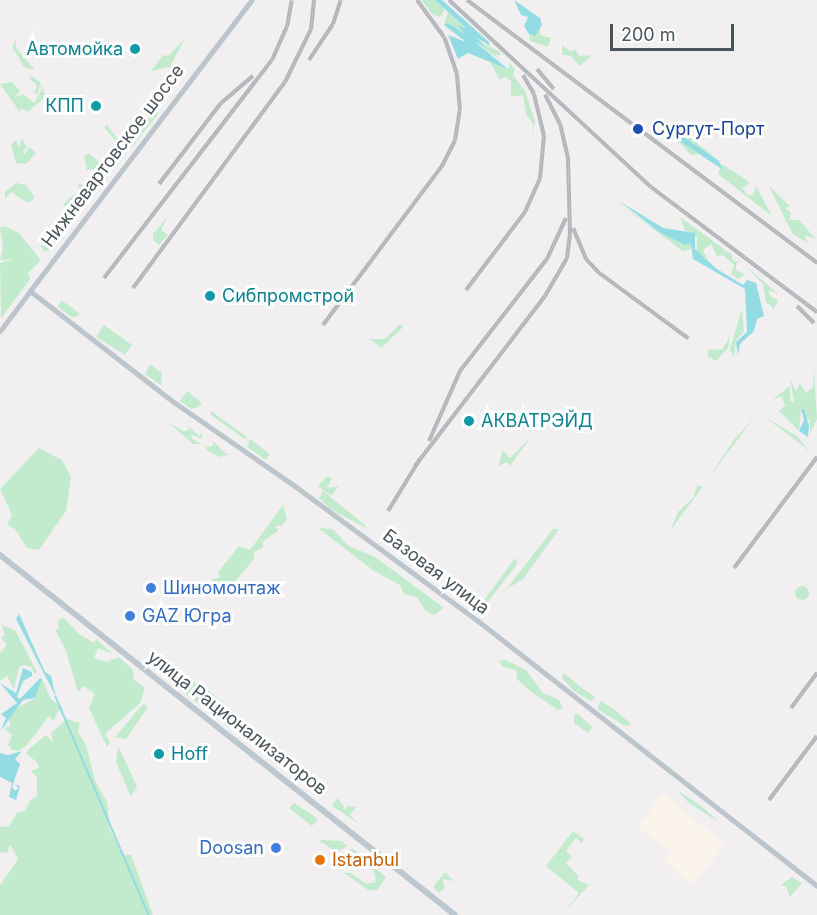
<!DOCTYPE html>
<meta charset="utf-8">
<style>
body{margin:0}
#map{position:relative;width:817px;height:915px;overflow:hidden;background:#f2eff0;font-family:Inter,sans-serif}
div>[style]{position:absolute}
.commercial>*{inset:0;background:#faf4ea}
.green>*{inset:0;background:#c2ebcd}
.round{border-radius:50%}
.water>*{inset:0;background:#93dce4}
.stream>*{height:1.5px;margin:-0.75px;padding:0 0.75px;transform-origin:0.75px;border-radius:0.75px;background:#93dce4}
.minor>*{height:4.5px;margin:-2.25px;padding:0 2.25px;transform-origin:2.25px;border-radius:2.25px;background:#bcc5cb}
.tertiary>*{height:5px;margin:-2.5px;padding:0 2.5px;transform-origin:2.5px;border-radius:2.5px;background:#bcc5cb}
.secondary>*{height:6px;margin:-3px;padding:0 3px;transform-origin:3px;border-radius:3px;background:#bdc7cf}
.rail>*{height:4px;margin-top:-2px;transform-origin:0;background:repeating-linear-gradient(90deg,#fff 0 4.5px,#b2b5b9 0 9px);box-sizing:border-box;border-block:2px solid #b2b5b9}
.dots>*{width:16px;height:16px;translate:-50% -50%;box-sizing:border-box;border:3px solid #fff;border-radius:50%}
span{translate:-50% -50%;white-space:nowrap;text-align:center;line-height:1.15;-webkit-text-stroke:6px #fff;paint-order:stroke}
.culture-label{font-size:18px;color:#0d838f}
.right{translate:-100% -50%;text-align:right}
.left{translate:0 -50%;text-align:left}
.transit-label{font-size:18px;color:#164399}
.street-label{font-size:18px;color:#49545b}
.shop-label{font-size:18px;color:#366cbe}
.food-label{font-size:18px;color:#c56008}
.scale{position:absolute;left:610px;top:24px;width:124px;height:27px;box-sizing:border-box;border:3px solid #49545b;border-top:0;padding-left:8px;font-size:18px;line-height:21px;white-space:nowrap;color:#49545b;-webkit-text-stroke:4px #fff;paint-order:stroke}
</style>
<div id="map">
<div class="commercial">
<div style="clip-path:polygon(662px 793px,725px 845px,693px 884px,665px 862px,671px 852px,638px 827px)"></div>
</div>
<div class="green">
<div style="clip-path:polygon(421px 0,435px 0,445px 9px,440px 17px,433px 15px)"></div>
<div style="clip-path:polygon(448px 12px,470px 32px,459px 26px,470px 38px,448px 23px,444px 25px)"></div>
<div style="clip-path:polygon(540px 27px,540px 35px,551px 38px,548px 47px,530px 41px,529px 34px,532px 36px)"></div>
<div style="clip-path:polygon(16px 39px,16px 48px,35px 70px,24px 67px,20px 60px,12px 47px)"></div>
<div style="clip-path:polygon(185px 39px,170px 66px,179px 72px,168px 67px,151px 71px,163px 55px,168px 56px)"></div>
<div style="clip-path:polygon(471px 39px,499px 51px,501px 55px,495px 55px,506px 64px)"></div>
<div style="clip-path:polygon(562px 45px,571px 52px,575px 49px,579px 56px,589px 55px,590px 58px,579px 66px,572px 57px,562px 54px)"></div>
<div style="clip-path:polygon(489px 60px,508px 69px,510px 63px,515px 70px,513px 75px,525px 91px,535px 121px,532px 136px,533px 124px,526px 114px,523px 95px,511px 97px,511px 81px,505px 77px,500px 80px)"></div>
<div style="clip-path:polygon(32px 76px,40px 82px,46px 96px,28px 112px,21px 108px,20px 112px,0 84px,12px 82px,20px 91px,14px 98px,23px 94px,34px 103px,42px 89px,40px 84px,38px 93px,34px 94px,37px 85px,29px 78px)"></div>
<div style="clip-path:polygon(154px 110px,159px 113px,132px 147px,130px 146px)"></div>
<div style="clip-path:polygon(670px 123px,675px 125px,719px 161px,674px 130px,698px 154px,691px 155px,680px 143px,665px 135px)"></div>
<div style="clip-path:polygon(107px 125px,127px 151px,118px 165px,112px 163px,122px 149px,104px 127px)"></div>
<div style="clip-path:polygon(22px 138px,27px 147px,23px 151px,24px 155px,29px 147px,36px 153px,26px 164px,16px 163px,11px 145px,16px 140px,19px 148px)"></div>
<div style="clip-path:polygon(88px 153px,105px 167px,107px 178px,48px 251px,44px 251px,41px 246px,56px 227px,67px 208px,63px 204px,79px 190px,78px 183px,83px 185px,92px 179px,93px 169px,87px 170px,84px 156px)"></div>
<div style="clip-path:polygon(722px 164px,748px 181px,749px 184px,742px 188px,748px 195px,753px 195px,756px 186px,772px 216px,718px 174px)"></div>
<div style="clip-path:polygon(16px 183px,26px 185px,35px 198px,28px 203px,11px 192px,5px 199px,5px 192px)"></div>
<div style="clip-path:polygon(769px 186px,790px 206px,785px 208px,791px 213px,789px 220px,799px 220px,816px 239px,804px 235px,809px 244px,792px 233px)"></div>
<div style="clip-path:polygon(616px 202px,659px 232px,685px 245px,691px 243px,693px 249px,683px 251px)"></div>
<div style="clip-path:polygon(168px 216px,161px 230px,168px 235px,159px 245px,153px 240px,153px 234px)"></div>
<div style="clip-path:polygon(680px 217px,732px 255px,732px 260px,741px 263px,736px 263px,736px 270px,745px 275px,738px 279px,731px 274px,734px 265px,723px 255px,717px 256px,711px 244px,703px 250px,708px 260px,697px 251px,697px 237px,685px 230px)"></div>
<div style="clip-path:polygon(4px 226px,19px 233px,41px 260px,28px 273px,30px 279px,1px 319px,0 263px,13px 259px,0 260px,3px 248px,0 228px)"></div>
<div style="clip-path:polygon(745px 265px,778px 294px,769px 290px,770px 296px,778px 300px,774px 309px,766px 302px,763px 284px)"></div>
<div style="clip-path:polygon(61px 301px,69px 305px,80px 314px,73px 318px,58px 307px)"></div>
<div style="clip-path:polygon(742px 309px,744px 332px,736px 340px,734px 357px,730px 349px)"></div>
<div style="clip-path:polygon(400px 324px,403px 327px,381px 348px,370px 339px,385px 339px)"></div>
<div style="clip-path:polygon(104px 325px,132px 345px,125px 355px,96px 337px)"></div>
<div style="clip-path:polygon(730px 336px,728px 348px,716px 361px,707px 356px,709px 350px,723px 349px)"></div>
<div style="clip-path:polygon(150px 364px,162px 373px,161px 385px,145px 374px)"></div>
<div style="clip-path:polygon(814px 369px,817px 419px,810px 433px,810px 421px,801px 410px,799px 431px,779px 411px,785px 406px,782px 397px,773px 399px,790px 386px,790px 401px,794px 402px,790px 379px,796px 391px,800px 384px,806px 393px,813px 387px)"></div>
<div style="clip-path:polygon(187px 391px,202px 403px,198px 407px,191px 409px,180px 401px)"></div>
<div style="clip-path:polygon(211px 411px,247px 437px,245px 439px,211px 415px)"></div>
<div style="clip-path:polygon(763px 416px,797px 436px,810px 452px,801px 444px)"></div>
<div style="clip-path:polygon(754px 418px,708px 479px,733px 441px)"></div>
<div style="clip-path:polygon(169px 423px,184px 431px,190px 430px,186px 424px,199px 436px,202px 433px,202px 439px,191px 434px,192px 439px,201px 444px,193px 444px)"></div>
<div style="clip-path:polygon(531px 437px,510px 466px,507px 462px,498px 466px,503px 450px,510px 458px)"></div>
<div style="clip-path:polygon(250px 439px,270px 454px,266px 460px,247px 447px)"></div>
<div style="clip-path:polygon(213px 441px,226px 454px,231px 454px,219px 457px,207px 450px,205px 447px,213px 446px)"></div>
<div style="clip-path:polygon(39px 448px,62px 460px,71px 477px,66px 511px,39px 550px,27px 548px,15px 529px,7px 525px,12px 515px,0 489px)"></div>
<div style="clip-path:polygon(327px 476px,332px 478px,327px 488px,339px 486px,331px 496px,318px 486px)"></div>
<div style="clip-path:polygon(697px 486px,703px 486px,670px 531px,678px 512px,693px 498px)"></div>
<div style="clip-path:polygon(323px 491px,365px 525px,366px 528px,330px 509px,319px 498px)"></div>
<div style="clip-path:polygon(283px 505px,287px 519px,282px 526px,275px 526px,278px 531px,263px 541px,263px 547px,254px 552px,254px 559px,234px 583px,247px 570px,225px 592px,211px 580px,220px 577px,218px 572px,239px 546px,250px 550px)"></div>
<div style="clip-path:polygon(318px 528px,333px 529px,347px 545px,375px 557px,444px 608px,434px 615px,425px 610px,417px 597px,404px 594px,400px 585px,374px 571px)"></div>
<div style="clip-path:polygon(553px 529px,559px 529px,523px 579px,508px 588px,487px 614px)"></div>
<div style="clip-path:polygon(515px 558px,518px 563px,487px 603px,479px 607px)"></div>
<div class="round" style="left:795px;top:586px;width:14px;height:14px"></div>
<div style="clip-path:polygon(64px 618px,78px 633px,94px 643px,96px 639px,113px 654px,98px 648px,94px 658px,107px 662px,119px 657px,133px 670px,134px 680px,145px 688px,140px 703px,105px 734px,110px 742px,107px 747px,89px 708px,95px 694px,84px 686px,78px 692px,66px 651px,55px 629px,59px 629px,58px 620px)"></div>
<div style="clip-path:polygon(2px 625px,15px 630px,37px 672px,35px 674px,31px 667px,24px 665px,19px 667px,14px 689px,7px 676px,0 681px,0 653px,7px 645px,1px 637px,5px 635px)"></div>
<div style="clip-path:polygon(505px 660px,526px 670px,543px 693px,559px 700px,563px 708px,558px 710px,530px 691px,517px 679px,516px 670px,503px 667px,499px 661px)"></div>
<div style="clip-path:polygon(564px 673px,583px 689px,595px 697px,591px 701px,575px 692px,562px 678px)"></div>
<div style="clip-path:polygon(179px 678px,189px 685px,193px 681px,198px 685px,190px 698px,169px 681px)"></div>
<div style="clip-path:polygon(42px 679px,51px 699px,61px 707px,59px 699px,63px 711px,58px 711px,53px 721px,49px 716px,27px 745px,18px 751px,12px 750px,8px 745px,12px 735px,4px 728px,10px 726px,9px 718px,17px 708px,35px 698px)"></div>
<div style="clip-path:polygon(201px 687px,208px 690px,235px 712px,226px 705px,218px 716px,232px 730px,192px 699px)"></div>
<div style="clip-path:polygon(601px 701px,616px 711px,632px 725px,625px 726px,597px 709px)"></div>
<div style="clip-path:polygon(143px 704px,148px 707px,126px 739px,115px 737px)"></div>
<div style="clip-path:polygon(578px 714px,592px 727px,588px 733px,574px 723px,574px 715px)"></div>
<div style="clip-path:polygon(67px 719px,80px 723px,78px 732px,86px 745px,95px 781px,107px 802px,110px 830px,124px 855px,131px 855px,153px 915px,0 915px,0 885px,18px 859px,10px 844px,7px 853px,0 852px,0 827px,9px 826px,17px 813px,25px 811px,31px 799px,37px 797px,37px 777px,31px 771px,39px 768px,37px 762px,26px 754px,29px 749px,46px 735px,53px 743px,51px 733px)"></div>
<div style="clip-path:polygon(118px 746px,137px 786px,131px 797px,116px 762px)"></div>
<div style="clip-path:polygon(677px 790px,704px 808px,720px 823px,689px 803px)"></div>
<div style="clip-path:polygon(338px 798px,346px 810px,347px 806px,356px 807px,350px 815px,358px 823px,332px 806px)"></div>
<div style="clip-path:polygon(294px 803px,318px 819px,312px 826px,289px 808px)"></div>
<div style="clip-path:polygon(573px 831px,584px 839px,582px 843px,576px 838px,566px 851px,572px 857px,566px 863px,579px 877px,577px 880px,589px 885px,564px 912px,579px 893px,546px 866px)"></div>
<div style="clip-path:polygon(321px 840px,342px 841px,347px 846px,337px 853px,322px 842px,320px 844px)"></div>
<div style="clip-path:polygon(352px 848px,386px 877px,377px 890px,368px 890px,344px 873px,351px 873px,366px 884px,376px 882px,374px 871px,347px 854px)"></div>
<div style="clip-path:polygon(445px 872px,454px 881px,442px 879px,445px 888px,439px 893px,433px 887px)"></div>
<div style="clip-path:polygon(792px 877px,802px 883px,790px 897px,786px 887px,781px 885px)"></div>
</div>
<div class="water">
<div style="clip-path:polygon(435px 0,442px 0,489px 42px,490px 46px,477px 38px,486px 47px,474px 41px,508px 69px,468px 53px,458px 59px,448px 35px,466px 42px,444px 25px,448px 23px,466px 35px,457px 25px,467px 29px)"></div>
<div style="clip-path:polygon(514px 0,540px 18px,542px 25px,535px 36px,529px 34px,524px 26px,528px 17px,521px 15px)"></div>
<div style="clip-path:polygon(674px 130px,719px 161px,723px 170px,674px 137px)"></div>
<div style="clip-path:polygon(619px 201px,663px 228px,695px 233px,695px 249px,717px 269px,743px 285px,747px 280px,756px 283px,764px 316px,757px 319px,754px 331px,740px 344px,738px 355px,736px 342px,747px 332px,745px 289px,693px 259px,691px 243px,685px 245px,659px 232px)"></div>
<div style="clip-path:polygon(801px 409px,804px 409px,809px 425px,808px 437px,799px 431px,804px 420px)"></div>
<div style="clip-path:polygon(19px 614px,45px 672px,51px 676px,56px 697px,16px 619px)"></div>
<div style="clip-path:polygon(23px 668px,32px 672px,32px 676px,23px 681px,17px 697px,20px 699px,40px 678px,42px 679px,35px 698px,23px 700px,0 732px,6px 718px,1px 714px,17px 703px,0 683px,16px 693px)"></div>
<div style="clip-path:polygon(22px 751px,15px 759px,20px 764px,12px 787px,15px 791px,19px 788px,14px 785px,20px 786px,16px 800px,9px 797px,12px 783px,0 777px,0 753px,8px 755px)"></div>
</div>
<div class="stream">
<div style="left:56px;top:697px;width:237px;rotate:66.9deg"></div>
</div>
<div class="minor">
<div style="left:30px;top:291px;width:366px;rotate:-52.7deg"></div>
</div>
<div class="tertiary">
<div style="left:0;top:331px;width:50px;rotate:-53.1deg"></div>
<div style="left:30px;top:291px;width:183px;rotate:37.7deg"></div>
<div style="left:175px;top:403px;width:142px;rotate:34.7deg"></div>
<div style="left:292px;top:484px;width:231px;rotate:36.4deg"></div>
<div style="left:478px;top:621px;width:430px;rotate:38deg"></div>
</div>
<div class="secondary">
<div style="left:0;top:555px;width:580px;rotate:38.35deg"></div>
</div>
<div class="rail">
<div style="left:449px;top:0;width:275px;rotate:42.8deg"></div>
<div style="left:651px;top:187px;width:208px;rotate:37deg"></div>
<div style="left:467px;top:0;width:438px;rotate:36.9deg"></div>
<div style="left:309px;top:60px;width:43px;rotate:-56.3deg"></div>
<div style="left:333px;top:24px;width:25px;rotate:-72deg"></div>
<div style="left:537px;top:69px;width:26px;rotate:50deg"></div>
<div style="left:159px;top:184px;width:102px;rotate:-52.6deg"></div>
<div style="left:221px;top:103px;width:42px;rotate:-40.2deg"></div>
<div style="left:573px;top:228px;width:34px;rotate:67deg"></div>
<div style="left:586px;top:259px;width:18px;rotate:47deg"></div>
<div style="left:598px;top:272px;width:112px;rotate:36.3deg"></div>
<div style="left:104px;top:278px;width:275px;rotate:-52.4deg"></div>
<div style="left:272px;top:60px;width:36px;rotate:-66deg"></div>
<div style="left:287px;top:27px;width:27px;rotate:-80deg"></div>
<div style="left:133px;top:288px;width:256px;rotate:-53.6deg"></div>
<div style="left:285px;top:82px;width:59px;rotate:-63.9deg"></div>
<div style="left:311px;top:29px;width:29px;rotate:-84deg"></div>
<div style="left:466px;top:290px;width:98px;rotate:-52.9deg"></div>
<div style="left:525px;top:212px;width:37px;rotate:-66deg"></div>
<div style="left:540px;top:178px;width:42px;rotate:-84.6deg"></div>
<div style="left:544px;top:136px;width:43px;rotate:-103.4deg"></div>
<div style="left:534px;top:94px;width:22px;rotate:-120deg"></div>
<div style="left:797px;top:306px;width:24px;rotate:45deg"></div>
<div style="left:323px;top:325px;width:199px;rotate:-53.2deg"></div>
<div style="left:442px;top:166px;width:29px;rotate:-63deg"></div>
<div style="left:455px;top:140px;width:30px;rotate:-81deg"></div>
<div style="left:460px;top:110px;width:36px;rotate:-95deg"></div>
<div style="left:457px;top:74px;width:39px;rotate:-109deg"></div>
<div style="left:444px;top:37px;width:46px;rotate:-126.1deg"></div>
<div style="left:429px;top:441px;width:77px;rotate:-66.1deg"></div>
<div style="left:460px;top:371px;width:142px;rotate:-52.2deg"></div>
<div style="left:547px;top:259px;width:45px;rotate:-65.1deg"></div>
<div style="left:415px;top:466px;width:214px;rotate:-52.6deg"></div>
<div style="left:545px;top:296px;width:44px;rotate:-59.9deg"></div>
<div style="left:567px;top:258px;width:24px;rotate:-83deg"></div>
<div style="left:570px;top:234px;width:76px;rotate:-91.5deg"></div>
<div style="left:568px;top:158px;width:35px;rotate:-103deg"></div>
<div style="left:560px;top:124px;width:33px;rotate:-117deg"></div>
<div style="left:388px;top:511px;width:61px;rotate:-58.4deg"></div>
<div style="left:734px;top:568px;width:139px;rotate:-53.2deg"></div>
<div style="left:791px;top:708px;width:44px;rotate:-53.4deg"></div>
<div style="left:769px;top:800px;width:80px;rotate:-53.1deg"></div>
</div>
<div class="dots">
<div style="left:135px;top:49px;background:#0f9aa8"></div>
<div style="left:96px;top:106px;background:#0f9aa8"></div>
<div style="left:638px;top:129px;background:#1a4fb4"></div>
<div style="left:210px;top:296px;background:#0f9aa8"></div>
<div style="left:469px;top:421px;background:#0f9aa8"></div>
<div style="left:151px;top:588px;background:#3f7fe0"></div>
<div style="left:130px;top:616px;background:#3f7fe0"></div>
<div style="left:159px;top:754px;background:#0f9aa8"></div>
<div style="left:276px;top:848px;background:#3f7fe0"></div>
<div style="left:320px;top:860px;background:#e8710a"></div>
</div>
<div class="culture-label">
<span class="right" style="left:123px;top:49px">Автомойка</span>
<span class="right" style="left:84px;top:106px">КПП</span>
<span class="left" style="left:222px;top:296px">Сибпромстрой</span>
<span class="left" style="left:481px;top:421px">АКВАТРЭЙД</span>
<span class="left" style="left:171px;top:754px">Hoff</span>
</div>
<div class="transit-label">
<span class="left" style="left:652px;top:129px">Сургут-Порт</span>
</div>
<div class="street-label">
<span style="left:113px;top:156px;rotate:-53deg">Нижневартовское шоссе</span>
<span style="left:436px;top:572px;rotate:37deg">Базовая улица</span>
<span style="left:237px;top:723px;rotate:38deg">улица Рационализаторов</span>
</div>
<div class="shop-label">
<span class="left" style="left:163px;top:588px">Шиномонтаж</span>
<span class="left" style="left:142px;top:616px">GAZ Югра</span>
<span class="right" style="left:264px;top:848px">Doosan</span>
</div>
<div class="food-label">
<span class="left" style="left:332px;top:860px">Istanbul</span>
</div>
<div class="scale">200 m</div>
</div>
